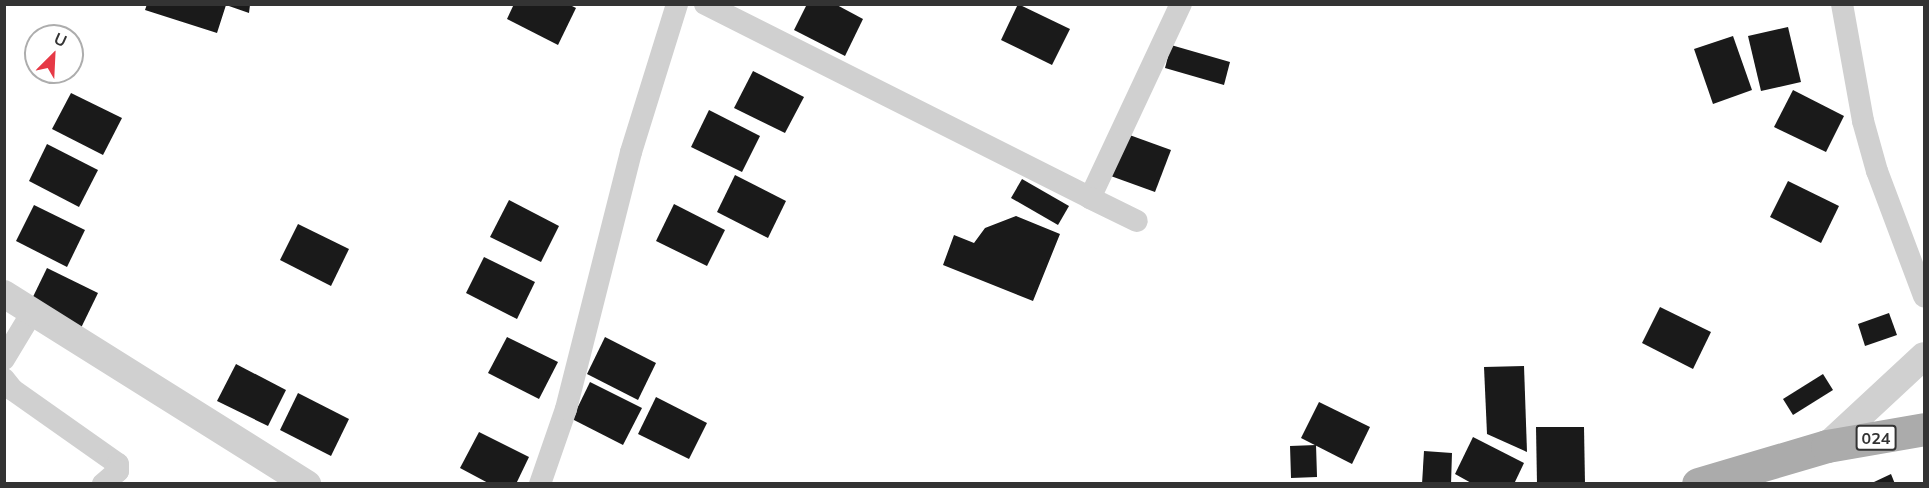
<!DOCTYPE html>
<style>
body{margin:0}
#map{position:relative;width:1929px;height:488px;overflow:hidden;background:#fff;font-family:Mulish,sans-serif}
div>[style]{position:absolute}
.building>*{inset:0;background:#1a1a1a}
.minor>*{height:22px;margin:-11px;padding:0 11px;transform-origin:11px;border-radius:11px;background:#d0d0d0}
.tertiary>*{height:28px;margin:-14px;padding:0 14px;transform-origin:14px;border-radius:14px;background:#d0d0d0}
.primary>*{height:33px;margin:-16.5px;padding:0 16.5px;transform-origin:16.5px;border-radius:16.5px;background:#ababab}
span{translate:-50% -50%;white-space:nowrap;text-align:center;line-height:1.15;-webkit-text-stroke:6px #fff;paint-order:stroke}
.shield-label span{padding:2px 4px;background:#fff;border:2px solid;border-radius:4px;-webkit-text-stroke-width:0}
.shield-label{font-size:16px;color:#333;font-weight:700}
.frame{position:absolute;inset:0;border:6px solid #333;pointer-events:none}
.north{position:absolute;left:24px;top:24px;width:60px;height:60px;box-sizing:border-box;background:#fff;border:2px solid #adadad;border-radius:50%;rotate:24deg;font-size:16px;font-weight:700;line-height:24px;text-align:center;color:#333}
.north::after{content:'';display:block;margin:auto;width:21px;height:27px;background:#e63946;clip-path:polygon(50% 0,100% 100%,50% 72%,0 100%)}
</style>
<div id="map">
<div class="building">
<div style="clip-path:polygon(147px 4px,226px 4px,250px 5px,249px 13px,226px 5px,217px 33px,145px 10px)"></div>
<div style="clip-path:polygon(514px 4px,568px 4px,576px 8px,558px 45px,507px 19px)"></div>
<div style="clip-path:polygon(807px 4px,835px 4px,863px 19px,845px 56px,794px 30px)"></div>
<div style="clip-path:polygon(1018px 4px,1070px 29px,1052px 65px,1001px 40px)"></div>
<div style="clip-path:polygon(1788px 27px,1801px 82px,1761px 91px,1748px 36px)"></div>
<div style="clip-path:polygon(1733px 36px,1752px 90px,1713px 104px,1694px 49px)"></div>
<div style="clip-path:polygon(1171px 45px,1230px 62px,1224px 85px,1165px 68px)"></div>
<div style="clip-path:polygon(753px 71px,804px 97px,785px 133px,734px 108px)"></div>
<div style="clip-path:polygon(1793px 90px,1844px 116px,1826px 152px,1774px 127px)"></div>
<div style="clip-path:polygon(71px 93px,122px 118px,103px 155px,52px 129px)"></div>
<div style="clip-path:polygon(709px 110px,760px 136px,742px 172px,691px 147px)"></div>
<div style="clip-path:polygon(1124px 133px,1171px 150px,1155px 192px,1108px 175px)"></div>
<div style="clip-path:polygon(47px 144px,98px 170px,79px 207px,29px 181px)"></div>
<div style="clip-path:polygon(735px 175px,786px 201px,768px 238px,717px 212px)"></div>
<div style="clip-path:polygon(1022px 179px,1069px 206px,1058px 225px,1011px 198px)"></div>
<div style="clip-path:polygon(1788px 181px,1839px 206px,1821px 243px,1770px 217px)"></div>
<div style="clip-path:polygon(509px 200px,559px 226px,541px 262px,490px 237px)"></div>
<div style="clip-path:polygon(674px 204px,725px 230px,707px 266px,656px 241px)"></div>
<div style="clip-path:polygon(34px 205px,85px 230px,67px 267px,16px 241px)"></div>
<div style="clip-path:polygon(1016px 216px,1060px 234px,1033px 301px,943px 265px,954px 235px,974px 243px,985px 228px)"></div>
<div style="clip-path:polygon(298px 224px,349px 249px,331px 286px,280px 260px)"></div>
<div style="clip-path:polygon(484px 257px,535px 282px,517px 319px,466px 293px)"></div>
<div style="clip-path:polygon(47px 268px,98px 293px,80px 330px,29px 305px)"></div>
<div style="clip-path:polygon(1660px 307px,1711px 332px,1693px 369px,1642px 343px)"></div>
<div style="clip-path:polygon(1889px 313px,1897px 335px,1865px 346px,1858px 324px)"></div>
<div style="clip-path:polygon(507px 337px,558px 362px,539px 399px,488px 373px)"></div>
<div style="clip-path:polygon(605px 337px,656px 363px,638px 400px,587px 374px)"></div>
<div style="clip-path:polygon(236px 364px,286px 390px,268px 426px,217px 401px)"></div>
<div style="clip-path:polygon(1524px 366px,1527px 452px,1487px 434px,1484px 367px)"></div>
<div style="clip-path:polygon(1823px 374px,1833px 390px,1793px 415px,1783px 399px)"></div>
<div style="clip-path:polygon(590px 382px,642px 408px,623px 445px,572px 419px)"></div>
<div style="clip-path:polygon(298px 393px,349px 419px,331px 456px,280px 430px)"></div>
<div style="clip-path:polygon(656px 397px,707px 423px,689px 459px,638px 434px)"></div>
<div style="clip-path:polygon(1319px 402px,1370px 427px,1352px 464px,1301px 438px)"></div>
<div style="clip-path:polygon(1536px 427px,1584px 427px,1585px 484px,1537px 484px)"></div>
<div style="clip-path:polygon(479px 432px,529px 457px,516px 484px,490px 484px,460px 468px)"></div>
<div style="clip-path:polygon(1473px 437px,1524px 463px,1514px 484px,1473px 484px,1455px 474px)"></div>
<div style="clip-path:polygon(1316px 445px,1317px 477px,1291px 478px,1290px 446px)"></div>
<div style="clip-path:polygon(1424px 451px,1452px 453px,1451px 484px,1422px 484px)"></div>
<div style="clip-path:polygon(1891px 474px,1895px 484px,1874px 484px,1874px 482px)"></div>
</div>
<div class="minor">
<div style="left:705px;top:4px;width:431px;rotate:26.7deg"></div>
<div style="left:1090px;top:198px;width:214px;rotate:-64.9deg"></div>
<div style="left:1842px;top:4px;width:119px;rotate:79.8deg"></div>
<div style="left:1863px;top:121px;width:52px;rotate:74.4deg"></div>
<div style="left:1877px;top:171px;width:134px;rotate:69.4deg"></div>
<div style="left:1090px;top:198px;width:52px;rotate:26.1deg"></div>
<div style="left:4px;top:359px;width:56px;rotate:-58.9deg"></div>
<div style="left:4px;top:379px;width:14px;rotate:51deg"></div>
<div style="left:13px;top:390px;width:128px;rotate:35.2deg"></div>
<div style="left:118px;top:464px;width:7px;rotate:90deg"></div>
<div style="left:118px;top:471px;width:20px;rotate:139deg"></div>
<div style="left:540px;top:484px;width:79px;rotate:-70.9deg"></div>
<div style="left:566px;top:409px;width:265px;rotate:-75.8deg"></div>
<div style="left:631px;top:152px;width:155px;rotate:-72.7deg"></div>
</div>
<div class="tertiary">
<div style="left:4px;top:294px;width:358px;rotate:32.1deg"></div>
<div style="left:1827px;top:446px;width:132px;rotate:-42.9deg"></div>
</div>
<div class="primary">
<div style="left:1698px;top:484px;width:134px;rotate:-16.4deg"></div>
<div style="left:1827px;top:446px;width:98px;rotate:-9.9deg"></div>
</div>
<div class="shield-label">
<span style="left:1876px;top:438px">024</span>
</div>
<div class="frame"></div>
<div class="north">U</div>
</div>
